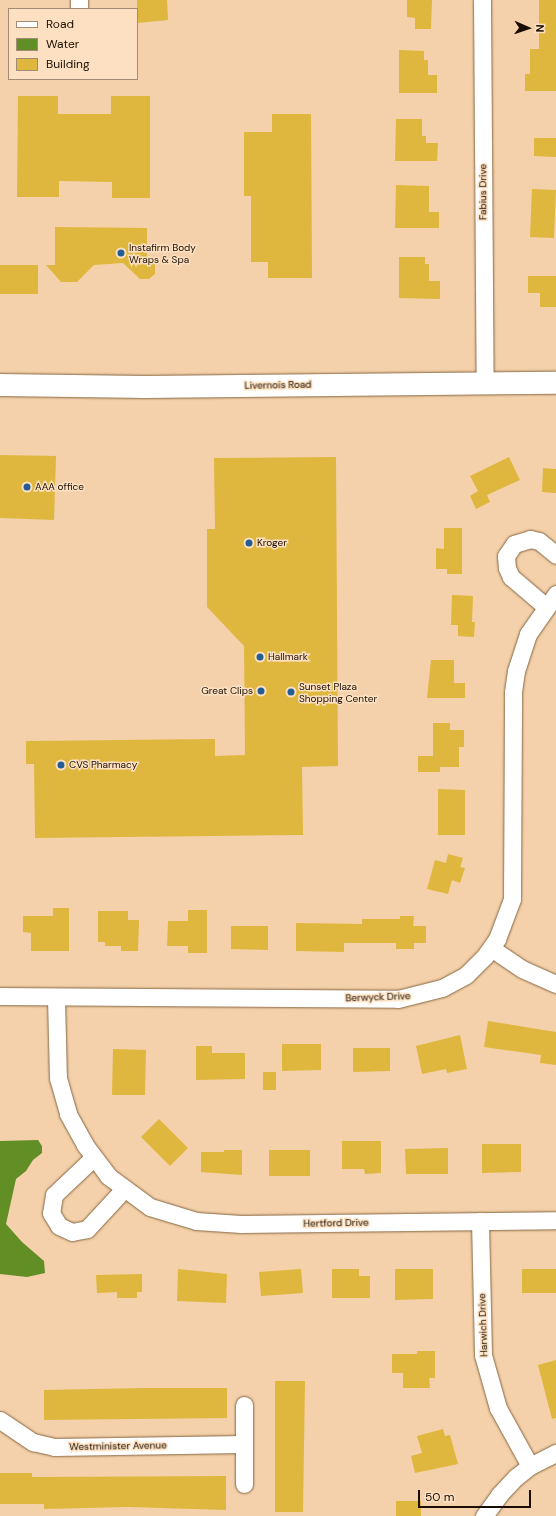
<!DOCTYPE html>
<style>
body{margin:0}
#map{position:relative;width:556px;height:1516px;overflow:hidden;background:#f4d1aa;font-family:"DM Sans",sans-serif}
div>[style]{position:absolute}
.water>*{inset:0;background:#618e25}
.building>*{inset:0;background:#dfb73e}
.roads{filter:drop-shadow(0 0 1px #856642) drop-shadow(0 0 1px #856642)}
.minor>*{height:17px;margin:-8.5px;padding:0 8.5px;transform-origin:8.5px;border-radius:8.5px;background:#fff}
.secondary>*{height:22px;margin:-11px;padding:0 11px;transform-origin:11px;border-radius:11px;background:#fff}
.dots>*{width:11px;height:11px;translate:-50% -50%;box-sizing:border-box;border:2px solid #fce0c1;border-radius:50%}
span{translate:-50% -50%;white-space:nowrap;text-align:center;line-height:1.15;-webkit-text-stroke:3px #fce0c1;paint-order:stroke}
.street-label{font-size:10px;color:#1a0e02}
.poi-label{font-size:10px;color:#1a0e02}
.left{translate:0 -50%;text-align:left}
.right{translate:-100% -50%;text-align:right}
.legend{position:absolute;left:8px;top:8px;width:130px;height:72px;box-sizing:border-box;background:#fce0c1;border:1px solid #a28c75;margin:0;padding:5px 7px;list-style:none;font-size:12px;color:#1a0e02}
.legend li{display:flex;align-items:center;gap:8px;height:20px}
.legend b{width:20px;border:1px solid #a28c75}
.north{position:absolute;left:508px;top:8px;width:40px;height:40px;-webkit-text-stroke:3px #fce0c1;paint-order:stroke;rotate:92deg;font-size:11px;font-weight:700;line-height:16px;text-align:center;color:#1a0e02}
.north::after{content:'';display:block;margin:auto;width:14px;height:18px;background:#1a0e02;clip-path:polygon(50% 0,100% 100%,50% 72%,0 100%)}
.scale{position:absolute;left:418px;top:1490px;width:113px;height:18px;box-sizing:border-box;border:2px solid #1a0e02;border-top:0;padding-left:5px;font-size:12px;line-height:14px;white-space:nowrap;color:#1a0e02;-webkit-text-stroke:3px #fce0c1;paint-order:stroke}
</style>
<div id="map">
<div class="water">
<div style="clip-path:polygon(38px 1140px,42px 1146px,42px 1153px,33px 1160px,26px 1171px,16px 1179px,6px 1224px,22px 1242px,44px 1261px,45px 1273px,27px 1277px,0 1274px,0 1141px)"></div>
</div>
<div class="building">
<div style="clip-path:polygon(137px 0,167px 0,168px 20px,137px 23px)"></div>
<div style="clip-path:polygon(407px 0,432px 0,431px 29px,415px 29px,415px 18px,407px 17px)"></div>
<div style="clip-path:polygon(539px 0,556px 0,556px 91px,525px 91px,525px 74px,530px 74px,530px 49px,539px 49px)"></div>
<div style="clip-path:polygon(399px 50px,424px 51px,424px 60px,428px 60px,428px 75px,437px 75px,437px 93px,399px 93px)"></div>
<div style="clip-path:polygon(18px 96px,58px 96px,58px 114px,111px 114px,111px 96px,150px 96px,150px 198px,112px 198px,112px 182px,59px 181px,59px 197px,17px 197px)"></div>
<div style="clip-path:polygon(272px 114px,311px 114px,312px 278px,268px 278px,268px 262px,251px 262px,251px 196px,244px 196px,244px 132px,272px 132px)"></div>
<div style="clip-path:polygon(396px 119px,422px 119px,422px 136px,426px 136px,426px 143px,438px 143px,437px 161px,395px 161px)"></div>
<div style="clip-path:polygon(534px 138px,556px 138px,556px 157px,534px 156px)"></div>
<div style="clip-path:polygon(396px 185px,429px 186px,429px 212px,439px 212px,439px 228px,395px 228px)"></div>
<div style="clip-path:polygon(532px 189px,556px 190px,554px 238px,530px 237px)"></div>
<div style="clip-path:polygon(55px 227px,147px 228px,147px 257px,155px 257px,155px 274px,149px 279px,140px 279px,123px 263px,94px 265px,77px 282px,61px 282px,46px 265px,55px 265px)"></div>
<div style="clip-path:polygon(399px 257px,425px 257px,425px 264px,429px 264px,429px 281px,440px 281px,440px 299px,399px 298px)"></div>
<div style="clip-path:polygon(0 265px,38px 265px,38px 294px,0 294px)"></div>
<div style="clip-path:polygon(528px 276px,556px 276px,556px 307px,540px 307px,540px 293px,528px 293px)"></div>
<div style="clip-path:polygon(0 455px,56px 456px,54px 520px,0 518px)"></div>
<div style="clip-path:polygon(336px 457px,338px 766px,302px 767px,303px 835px,35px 838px,34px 764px,26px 764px,26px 741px,215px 739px,215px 756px,245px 755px,244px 646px,207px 607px,207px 529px,215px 529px,214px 458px)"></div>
<div style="clip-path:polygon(509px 457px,520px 480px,487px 495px,490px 502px,476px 509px,470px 496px,478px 491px,470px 476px)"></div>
<div style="clip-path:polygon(543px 468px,556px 469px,556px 493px,542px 492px)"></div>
<div style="clip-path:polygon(444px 528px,462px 528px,462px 574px,447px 574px,447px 569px,436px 569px,436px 548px,444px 549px)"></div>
<div style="clip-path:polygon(452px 595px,473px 596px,472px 622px,475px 622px,474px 637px,458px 636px,458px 625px,451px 625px)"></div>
<div style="clip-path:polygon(431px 660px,454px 660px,454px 683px,465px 683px,465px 698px,427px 698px)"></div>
<div style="clip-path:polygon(433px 723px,450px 723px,450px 730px,464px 730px,464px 747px,459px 747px,459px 767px,440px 767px,440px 772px,418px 772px,418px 756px,433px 756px)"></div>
<div style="clip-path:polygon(438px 789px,465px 790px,465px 835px,438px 835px)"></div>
<div style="clip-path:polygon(448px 854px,463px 858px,460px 867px,465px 868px,460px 883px,452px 880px,448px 894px,427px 889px,435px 860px,446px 863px)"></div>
<div style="clip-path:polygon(53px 908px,69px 908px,69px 951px,31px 951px,31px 933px,23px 932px,23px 916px,53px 916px)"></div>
<div style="clip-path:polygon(188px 910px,207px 910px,207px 953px,188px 953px,188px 946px,167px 946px,168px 921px,188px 921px)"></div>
<div style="clip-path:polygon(98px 911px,128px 911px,128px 920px,139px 920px,138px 951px,121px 951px,121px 946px,105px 946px,105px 942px,98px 942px)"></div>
<div style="clip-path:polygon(400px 916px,414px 916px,413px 926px,426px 926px,426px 943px,414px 943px,414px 949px,396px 949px,396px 943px,344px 943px,344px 952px,296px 951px,296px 923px,362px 924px,362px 919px,400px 919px)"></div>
<div style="clip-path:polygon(231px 926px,268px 926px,268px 950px,231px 949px)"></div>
<div style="clip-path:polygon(488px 1021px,556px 1032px,556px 1065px,540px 1063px,541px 1055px,484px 1047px)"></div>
<div style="clip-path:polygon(460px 1035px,467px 1069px,447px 1073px,446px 1069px,422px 1074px,416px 1046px)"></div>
<div style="clip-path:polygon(282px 1044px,321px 1044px,321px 1070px,282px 1071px)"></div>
<div style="clip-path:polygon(196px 1046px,212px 1046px,212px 1053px,245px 1053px,245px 1079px,196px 1080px)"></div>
<div style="clip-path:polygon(353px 1048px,390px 1048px,390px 1071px,353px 1072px)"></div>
<div style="clip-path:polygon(113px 1049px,146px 1050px,145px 1095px,112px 1095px)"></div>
<div style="clip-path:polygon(263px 1072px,276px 1072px,276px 1090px,263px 1090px)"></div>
<div style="clip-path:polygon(159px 1119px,188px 1148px,170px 1166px,141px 1137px)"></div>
<div style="clip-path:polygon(342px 1141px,381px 1141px,381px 1173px,365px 1174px,364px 1169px,342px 1169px)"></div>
<div style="clip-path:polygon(482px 1144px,521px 1144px,521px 1172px,482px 1173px)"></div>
<div style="clip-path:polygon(448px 1148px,448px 1174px,406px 1174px,405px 1149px)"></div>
<div style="clip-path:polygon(224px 1150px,242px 1150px,242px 1175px,201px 1172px,201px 1152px,224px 1152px)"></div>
<div style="clip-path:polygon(269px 1150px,310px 1150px,310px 1176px,269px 1176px)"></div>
<div style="clip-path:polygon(178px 1269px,227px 1274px,226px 1303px,177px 1301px)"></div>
<div style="clip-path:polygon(301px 1269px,303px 1293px,261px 1296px,259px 1272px)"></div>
<div style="clip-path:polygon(332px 1269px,359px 1269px,359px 1276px,370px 1276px,370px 1298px,332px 1298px)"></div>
<div style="clip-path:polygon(395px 1269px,433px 1269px,433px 1299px,395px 1300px)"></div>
<div style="clip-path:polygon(522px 1269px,556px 1269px,556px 1293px,522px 1293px)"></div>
<div style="clip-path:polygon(142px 1274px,142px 1292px,137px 1292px,137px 1298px,117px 1298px,117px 1292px,97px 1293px,96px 1275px)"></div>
<div style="clip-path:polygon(417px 1351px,435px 1351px,435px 1378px,429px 1378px,430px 1388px,403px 1388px,403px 1373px,392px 1373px,392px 1354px,417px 1354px)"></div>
<div style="clip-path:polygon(556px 1360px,556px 1418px,552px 1419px,538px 1365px)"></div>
<div style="clip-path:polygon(275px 1381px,305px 1381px,303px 1512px,275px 1512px)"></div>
<div style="clip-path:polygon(143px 1388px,227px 1388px,227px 1418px,44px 1420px,44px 1390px)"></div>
<div style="clip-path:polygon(443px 1429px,445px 1436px,450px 1435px,458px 1464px,415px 1473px,411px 1456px,422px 1453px,417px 1436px)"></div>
<div style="clip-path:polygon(0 1473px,32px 1473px,32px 1477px,226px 1476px,226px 1510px,128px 1507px,44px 1509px,44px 1504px,0 1504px)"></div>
<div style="clip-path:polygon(396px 1501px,421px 1501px,421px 1516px,396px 1516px)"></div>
</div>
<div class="roads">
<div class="minor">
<div style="left:79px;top:0;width:9px;rotate:90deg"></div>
<div style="left:482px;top:0;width:384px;rotate:89.6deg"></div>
<div style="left:545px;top:606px;width:45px;rotate:-139.5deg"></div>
<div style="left:511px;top:577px;width:10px;rotate:-114deg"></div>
<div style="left:507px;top:568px;width:12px;rotate:-95deg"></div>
<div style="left:506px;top:556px;width:14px;rotate:-56deg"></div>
<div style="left:514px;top:544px;width:17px;rotate:-17deg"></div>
<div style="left:530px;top:539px;width:9px;rotate:13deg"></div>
<div style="left:539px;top:541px;width:22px;rotate:39deg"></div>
<div style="left:491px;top:948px;width:37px;rotate:34deg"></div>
<div style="left:522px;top:969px;width:37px;rotate:24deg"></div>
<div style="left:0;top:996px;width:398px;rotate:0.4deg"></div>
<div style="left:398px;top:999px;width:45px;rotate:-14deg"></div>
<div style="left:442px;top:988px;width:27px;rotate:-28deg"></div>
<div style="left:466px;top:975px;width:27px;rotate:-45deg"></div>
<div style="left:485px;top:956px;width:21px;rotate:-55deg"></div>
<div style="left:497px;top:939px;width:43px;rotate:-69.4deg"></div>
<div style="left:512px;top:899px;width:207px;rotate:-89.7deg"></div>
<div style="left:513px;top:692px;width:21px;rotate:-82deg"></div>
<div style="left:516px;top:671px;width:39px;rotate:-72deg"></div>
<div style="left:528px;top:634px;width:49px;rotate:-55deg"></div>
<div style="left:56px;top:998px;width:80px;rotate:88.6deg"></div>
<div style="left:58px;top:1078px;width:37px;rotate:74deg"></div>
<div style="left:68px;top:1114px;width:35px;rotate:61deg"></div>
<div style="left:85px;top:1145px;width:39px;rotate:53deg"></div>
<div style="left:108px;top:1176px;width:52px;rotate:36.4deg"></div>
<div style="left:150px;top:1207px;width:48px;rotate:16.9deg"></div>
<div style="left:196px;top:1221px;width:45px;rotate:3.8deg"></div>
<div style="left:241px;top:1224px;width:315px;rotate:-0.7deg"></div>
<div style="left:93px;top:1158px;width:54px;rotate:136.5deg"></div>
<div style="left:54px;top:1195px;width:18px;rotate:99deg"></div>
<div style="left:51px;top:1213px;width:15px;rotate:58deg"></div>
<div style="left:59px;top:1226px;width:14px;rotate:25deg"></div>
<div style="left:72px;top:1232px;width:15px;rotate:-11deg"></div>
<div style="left:87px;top:1229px;width:54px;rotate:-47.2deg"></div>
<div style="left:480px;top:1221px;width:134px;rotate:88.7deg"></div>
<div style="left:483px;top:1355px;width:55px;rotate:74.2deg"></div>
<div style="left:498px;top:1408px;width:66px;rotate:61.1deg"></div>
<div style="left:244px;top:1405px;width:79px;rotate:90deg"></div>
<div style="left:0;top:1420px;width:40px;rotate:34deg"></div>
<div style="left:33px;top:1442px;width:22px;rotate:13deg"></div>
<div style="left:54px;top:1447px;width:190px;rotate:-0.9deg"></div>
<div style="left:484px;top:1516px;width:26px;rotate:-54deg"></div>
<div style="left:499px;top:1495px;width:25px;rotate:-47deg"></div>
<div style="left:516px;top:1477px;width:18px;rotate:-38deg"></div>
<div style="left:530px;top:1466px;width:29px;rotate:-27deg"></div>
</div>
<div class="secondary">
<div style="left:0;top:385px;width:145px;rotate:0.8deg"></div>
<div style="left:145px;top:387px;width:411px;rotate:-0.6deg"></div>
</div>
</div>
<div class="dots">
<div style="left:121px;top:253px;background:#235d95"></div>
<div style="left:27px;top:487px;background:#235d95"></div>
<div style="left:249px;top:543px;background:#235d95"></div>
<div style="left:260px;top:657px;background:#235d95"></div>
<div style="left:261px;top:691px;background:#235d95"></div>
<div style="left:291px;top:692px;background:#235d95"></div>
<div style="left:61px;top:765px;background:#235d95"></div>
</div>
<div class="street-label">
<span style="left:483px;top:192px;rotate:-90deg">Fabius Drive</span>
<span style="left:278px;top:385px;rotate:-1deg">Livernois Road</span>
<span style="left:378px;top:997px;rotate:-2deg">Berwyck Drive</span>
<span style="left:336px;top:1223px;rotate:-1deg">Hertford Drive</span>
<span style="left:483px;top:1325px;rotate:-92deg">Harwich Drive</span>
<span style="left:118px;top:1446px;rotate:-1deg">Westminister Avenue</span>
</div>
<div class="poi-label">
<span class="left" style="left:129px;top:253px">Instafirm Body<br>Wraps &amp; Spa</span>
<span class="left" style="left:35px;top:487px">AAA office</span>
<span class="left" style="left:257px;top:543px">Kroger</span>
<span class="left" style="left:268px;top:657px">Hallmark</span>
<span class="left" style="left:299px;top:692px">Sunset Plaza<br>Shopping Center</span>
<span class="right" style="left:253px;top:691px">Great Clips</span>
<span class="left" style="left:69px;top:765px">CVS Pharmacy</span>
</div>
<ul class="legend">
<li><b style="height:5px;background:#fff"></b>Road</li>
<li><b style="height:11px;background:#618e25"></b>Water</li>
<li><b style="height:11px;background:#dfb73e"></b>Building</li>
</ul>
<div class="north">N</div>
<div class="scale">50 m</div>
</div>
